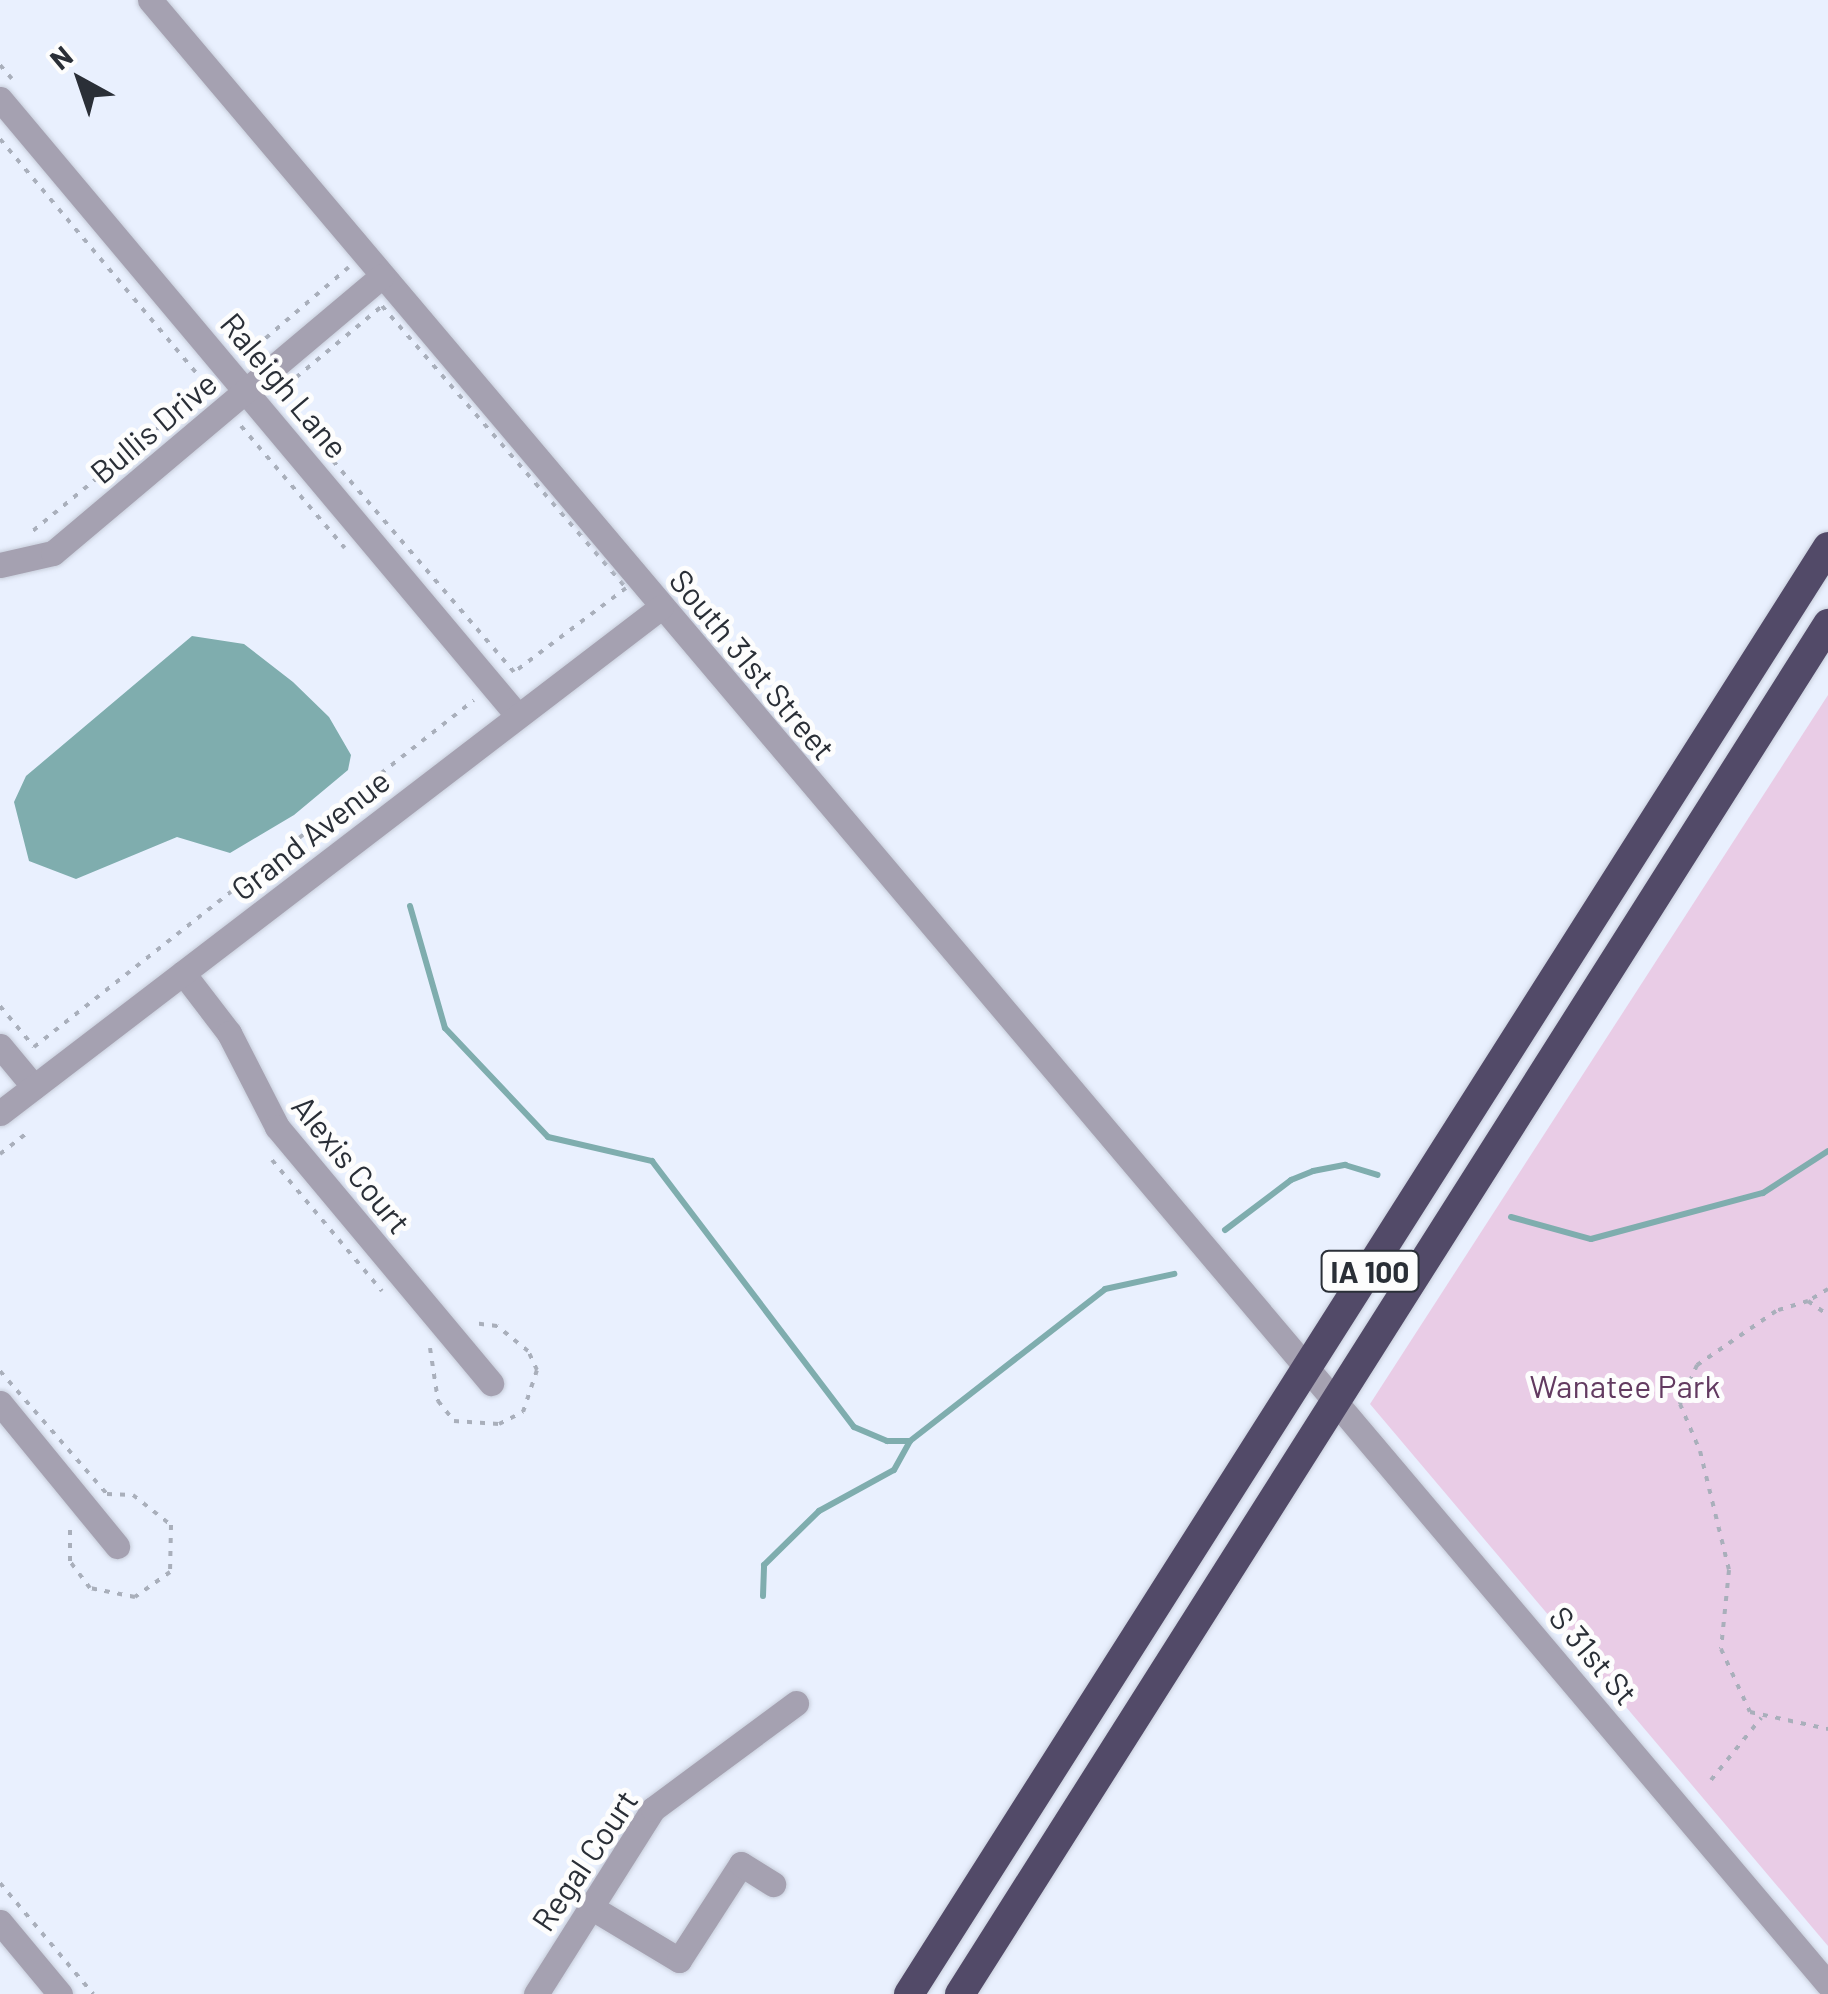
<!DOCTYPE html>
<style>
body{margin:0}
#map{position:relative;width:1828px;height:1994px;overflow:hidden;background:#e9f0fe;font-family:Barlow,sans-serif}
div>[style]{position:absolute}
.green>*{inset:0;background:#e9cce6}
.water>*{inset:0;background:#7fadae}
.stream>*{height:6px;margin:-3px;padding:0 3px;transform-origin:3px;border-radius:3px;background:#7fadae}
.path>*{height:4px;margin-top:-2px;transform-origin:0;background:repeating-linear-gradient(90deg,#a9afbb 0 5px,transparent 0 13px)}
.roads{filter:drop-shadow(0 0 2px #c7cdda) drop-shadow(0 0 2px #c7cdda)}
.minor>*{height:25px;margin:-12.5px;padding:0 12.5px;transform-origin:12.5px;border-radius:12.5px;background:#a5a1b1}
.highway>*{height:30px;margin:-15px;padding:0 15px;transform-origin:15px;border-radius:15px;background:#524a68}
span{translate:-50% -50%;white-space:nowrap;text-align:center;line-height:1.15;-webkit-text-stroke:10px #fdfdfd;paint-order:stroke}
.shield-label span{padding:2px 8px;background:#fdfdfd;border:2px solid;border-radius:8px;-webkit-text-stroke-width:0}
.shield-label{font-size:30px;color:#2a2f37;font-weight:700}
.street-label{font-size:32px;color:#2a2f37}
.park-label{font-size:32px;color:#623a60}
.north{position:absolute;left:30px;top:30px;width:100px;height:100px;-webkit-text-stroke:8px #fdfdfd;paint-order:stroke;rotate:320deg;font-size:28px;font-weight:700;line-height:40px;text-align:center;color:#2a2f37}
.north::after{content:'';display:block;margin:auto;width:35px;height:45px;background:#2a2f37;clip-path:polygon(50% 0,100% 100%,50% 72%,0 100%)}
</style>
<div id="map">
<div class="green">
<div style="clip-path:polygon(1828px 695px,1828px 1946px,1370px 1404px)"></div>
</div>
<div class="water">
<div style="clip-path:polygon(192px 636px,244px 644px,293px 682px,329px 717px,351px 755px,348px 770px,294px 815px,230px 853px,177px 837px,76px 879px,29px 861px,14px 802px,26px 776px)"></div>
</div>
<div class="stream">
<div style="left:410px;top:906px;width:127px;rotate:74deg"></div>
<div style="left:445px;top:1028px;width:150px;rotate:46.6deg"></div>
<div style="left:548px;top:1137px;width:107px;rotate:13deg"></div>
<div style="left:652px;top:1161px;width:334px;rotate:52.8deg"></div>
<div style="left:854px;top:1427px;width:36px;rotate:23deg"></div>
<div style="left:887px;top:1441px;width:23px"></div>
<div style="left:1511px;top:1217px;width:83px;rotate:15.4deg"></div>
<div style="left:1591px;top:1239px;width:178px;rotate:-15deg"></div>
<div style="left:1763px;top:1193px;width:77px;rotate:-32.9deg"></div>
<div style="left:1225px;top:1230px;width:83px;rotate:-37.1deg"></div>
<div style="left:1291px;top:1180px;width:24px;rotate:-22deg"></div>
<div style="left:1313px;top:1171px;width:33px;rotate:-11deg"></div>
<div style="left:1345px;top:1165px;width:34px;rotate:17deg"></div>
<div style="left:763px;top:1596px;width:31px;rotate:-88deg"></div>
<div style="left:764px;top:1565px;width:77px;rotate:-44.5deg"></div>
<div style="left:819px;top:1511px;width:85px;rotate:-28.7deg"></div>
<div style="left:894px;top:1470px;width:33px;rotate:-61deg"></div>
<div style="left:910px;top:1441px;width:247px;rotate:-37.9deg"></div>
<div style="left:1105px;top:1289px;width:71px;rotate:-12.3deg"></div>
</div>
<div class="path">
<div style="left:0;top:65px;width:18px;rotate:49deg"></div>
<div style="left:0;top:139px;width:324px;rotate:50deg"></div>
<div style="left:208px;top:387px;width:230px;rotate:140.6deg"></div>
<div style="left:382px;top:306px;width:373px;rotate:49.1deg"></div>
<div style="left:626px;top:588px;width:140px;rotate:143.1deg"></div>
<div style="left:514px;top:672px;width:366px;rotate:-130.6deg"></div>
<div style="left:276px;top:394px;width:138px;rotate:-39.7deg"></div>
<div style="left:246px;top:355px;width:135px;rotate:-40.5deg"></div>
<div style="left:241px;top:426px;width:160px;rotate:49.6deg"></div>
<div style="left:0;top:1006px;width:53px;rotate:50.3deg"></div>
<div style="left:34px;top:1047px;width:560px;rotate:-38.26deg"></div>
<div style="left:0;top:1154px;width:34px;rotate:-38deg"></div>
<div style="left:272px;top:1160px;width:171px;rotate:50deg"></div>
<div style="left:1828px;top:1289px;width:23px;rotate:149deg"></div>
<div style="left:1808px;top:1301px;width:24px;rotate:35deg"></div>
<div style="left:1808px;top:1301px;width:34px;rotate:163deg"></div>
<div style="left:1776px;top:1311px;width:96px;rotate:145.6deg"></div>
<div style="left:1697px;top:1365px;width:43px;rotate:113.6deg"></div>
<div style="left:1680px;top:1404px;width:51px;rotate:66.9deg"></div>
<div style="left:1700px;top:1451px;width:122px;rotate:76.3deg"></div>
<div style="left:1729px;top:1570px;width:79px;rotate:95.8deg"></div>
<div style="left:1721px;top:1649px;width:69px;rotate:65.3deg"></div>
<div style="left:1750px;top:1712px;width:80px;rotate:12.3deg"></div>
<div style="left:430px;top:1348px;width:54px;rotate:81.4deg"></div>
<div style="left:438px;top:1401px;width:26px;rotate:51deg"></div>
<div style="left:454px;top:1421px;width:45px;rotate:3.8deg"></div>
<div style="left:499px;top:1424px;width:27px;rotate:-27deg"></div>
<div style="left:523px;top:1412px;width:44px;rotate:-71.6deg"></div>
<div style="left:537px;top:1370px;width:21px;rotate:-115deg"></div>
<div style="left:528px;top:1351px;width:40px;rotate:-141deg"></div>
<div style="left:497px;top:1326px;width:24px;rotate:-173deg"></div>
<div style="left:0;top:1371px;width:163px;rotate:49deg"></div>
<div style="left:107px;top:1494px;width:26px;rotate:2deg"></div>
<div style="left:133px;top:1495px;width:48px;rotate:38.3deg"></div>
<div style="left:171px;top:1525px;width:47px;rotate:91.2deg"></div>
<div style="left:170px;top:1572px;width:43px;rotate:144.5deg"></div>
<div style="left:135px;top:1597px;width:46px;rotate:-168.7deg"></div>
<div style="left:90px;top:1588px;width:34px;rotate:-127deg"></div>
<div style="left:70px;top:1561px;width:34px;rotate:-90deg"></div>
<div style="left:1711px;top:1780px;width:80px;rotate:-51.1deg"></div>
<div style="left:0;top:1883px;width:145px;rotate:50deg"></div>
</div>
<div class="roads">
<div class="minor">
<div style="left:150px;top:0;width:2598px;rotate:49.78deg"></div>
<div style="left:0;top:99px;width:804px;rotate:49.99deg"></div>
<div style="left:0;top:565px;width:54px;rotate:-12.8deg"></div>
<div style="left:53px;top:553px;width:430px;rotate:-40.1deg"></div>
<div style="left:183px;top:973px;width:76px;rotate:52.5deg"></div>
<div style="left:229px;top:1033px;width:106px;rotate:62.9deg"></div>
<div style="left:277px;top:1127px;width:334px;rotate:50.1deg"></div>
<div style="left:0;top:1046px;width:53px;rotate:50.3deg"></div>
<div style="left:0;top:1113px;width:832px;rotate:-37.43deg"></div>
<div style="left:0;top:1403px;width:185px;rotate:50.7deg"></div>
<div style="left:589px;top:1906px;width:105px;rotate:31deg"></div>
<div style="left:679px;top:1960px;width:114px;rotate:-57.1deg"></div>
<div style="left:741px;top:1864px;width:38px;rotate:32deg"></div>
<div style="left:0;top:1922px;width:94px;rotate:50.2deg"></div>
<div style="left:536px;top:1994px;width:219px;rotate:-57.7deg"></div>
<div style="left:653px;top:1809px;width:178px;rotate:-36.5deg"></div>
</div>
<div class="highway">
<div style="left:909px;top:1994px;width:1714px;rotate:-57.58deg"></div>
<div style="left:960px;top:1994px;width:1622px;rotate:-57.64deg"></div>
</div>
</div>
<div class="shield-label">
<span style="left:1370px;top:1271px">IA 100</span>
</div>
<div class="street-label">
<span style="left:285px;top:385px;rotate:50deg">Raleigh Lane</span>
<span style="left:153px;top:427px;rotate:-40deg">Bullis Drive</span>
<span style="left:753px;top:664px;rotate:50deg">South 31st Street</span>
<span style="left:310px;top:834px;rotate:-38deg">Grand Avenue</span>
<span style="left:352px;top:1164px;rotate:51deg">Alexis Court</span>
<span style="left:1594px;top:1655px;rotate:50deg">S 31st St</span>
<span style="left:584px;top:1860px;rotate:-56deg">Regal Court</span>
</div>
<div class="park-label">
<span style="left:1625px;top:1385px">Wanatee Park</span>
</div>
<div class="north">N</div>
</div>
